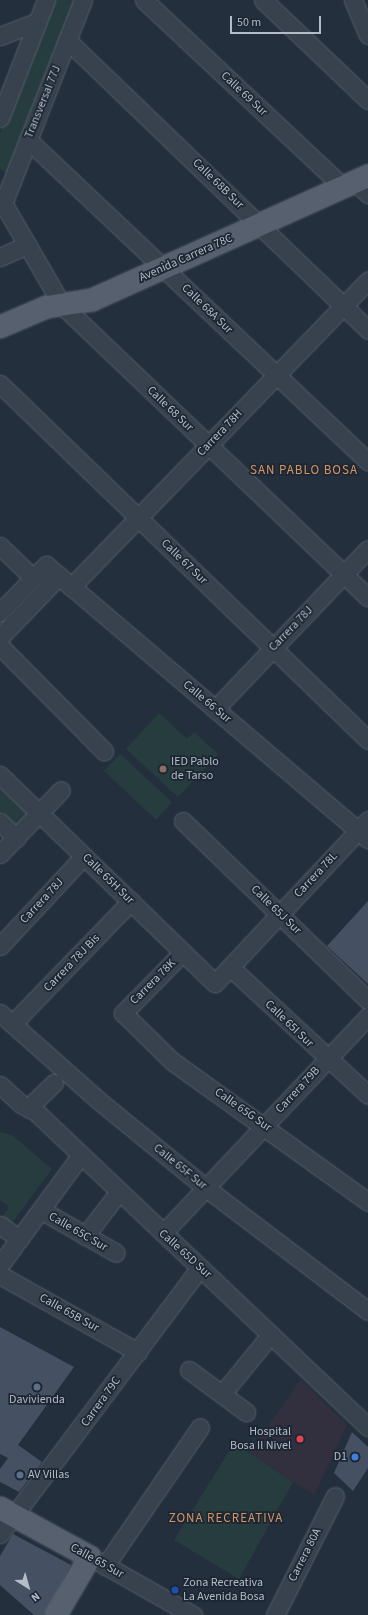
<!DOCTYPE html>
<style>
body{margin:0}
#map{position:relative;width:368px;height:1615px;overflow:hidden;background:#242f3e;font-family:"Source Sans 3",sans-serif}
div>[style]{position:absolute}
.medical>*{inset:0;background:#32303f}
.green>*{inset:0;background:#263c3f}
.building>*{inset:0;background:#455162}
.roads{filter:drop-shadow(0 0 1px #565f6c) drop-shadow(0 0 1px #565f6c)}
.minor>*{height:17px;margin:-8.5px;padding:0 8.5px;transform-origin:8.5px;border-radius:8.5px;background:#38414e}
.major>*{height:22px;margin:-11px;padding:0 11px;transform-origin:11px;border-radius:11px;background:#56606e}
.dots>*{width:11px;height:11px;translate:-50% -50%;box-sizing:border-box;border:2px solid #1d2633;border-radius:50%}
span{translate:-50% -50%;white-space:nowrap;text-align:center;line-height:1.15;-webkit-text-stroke:3.5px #1d2633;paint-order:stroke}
.street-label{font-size:12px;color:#b4bcc9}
.poi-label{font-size:12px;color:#b4bcc9}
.left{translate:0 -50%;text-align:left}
.right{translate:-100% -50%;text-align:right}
.neighbourhood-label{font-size:13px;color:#d59563;letter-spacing:1px}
.north{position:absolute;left:8px;top:1567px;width:40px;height:40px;-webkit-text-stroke:3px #1d2633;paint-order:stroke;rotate:143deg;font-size:11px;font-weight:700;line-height:16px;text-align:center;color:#b4bcc9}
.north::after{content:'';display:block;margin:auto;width:14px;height:18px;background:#b4bcc9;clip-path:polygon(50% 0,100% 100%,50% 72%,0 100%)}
.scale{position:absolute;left:230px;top:16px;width:91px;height:18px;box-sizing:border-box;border:2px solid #b4bcc9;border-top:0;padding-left:5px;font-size:12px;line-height:14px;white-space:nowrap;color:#b4bcc9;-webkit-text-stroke:3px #1d2633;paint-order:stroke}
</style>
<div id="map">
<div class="medical">
<div style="clip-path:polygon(301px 1379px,347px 1425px,314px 1495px,249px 1453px)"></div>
</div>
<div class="green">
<div style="clip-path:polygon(53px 0,76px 0,7px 173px,0 170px,0 133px)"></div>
<div style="clip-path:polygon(159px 713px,187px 739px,194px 732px,218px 754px,178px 797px,126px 749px)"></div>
<div style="clip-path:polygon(120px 754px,172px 802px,156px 820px,104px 771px)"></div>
<div style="clip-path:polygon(0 786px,28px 813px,13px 829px,0 816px)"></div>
<div style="clip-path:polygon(0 1132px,12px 1135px,52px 1169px,0 1239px,0 1220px,9px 1207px,0 1200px)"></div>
<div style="clip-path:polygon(234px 1443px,293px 1482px,239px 1579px,174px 1540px)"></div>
</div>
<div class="building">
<div style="clip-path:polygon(368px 901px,368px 984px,327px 946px)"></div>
<div style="clip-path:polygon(0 1327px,74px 1367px,18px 1445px,42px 1462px,19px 1492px,0 1482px,0 1469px,8px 1458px,0 1454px)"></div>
<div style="clip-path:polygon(352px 1432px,368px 1447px,368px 1468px,353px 1491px,334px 1473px)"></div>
<div style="clip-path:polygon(13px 1534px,71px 1565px,44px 1615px,34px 1615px,0 1585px,0 1556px)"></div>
</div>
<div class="roads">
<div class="minor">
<div style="left:144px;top:0;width:273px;rotate:43.2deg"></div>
<div style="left:263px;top:0;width:145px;rotate:43.6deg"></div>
<div style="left:353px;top:0;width:38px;rotate:67deg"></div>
<div style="left:0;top:36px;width:40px;rotate:-21deg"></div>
<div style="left:67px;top:40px;width:418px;rotate:43.9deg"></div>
<div style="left:0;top:118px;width:127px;rotate:-68.7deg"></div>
<div style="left:28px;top:140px;width:468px;rotate:43.4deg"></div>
<div style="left:355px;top:182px;width:18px;rotate:43deg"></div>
<div style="left:0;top:198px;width:124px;rotate:59.9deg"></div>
<div style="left:62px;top:305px;width:423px;rotate:43.7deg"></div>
<div style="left:3px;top:204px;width:219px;rotate:-68.6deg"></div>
<div style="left:0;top:257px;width:30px;rotate:-24deg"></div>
<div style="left:0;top:384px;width:512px;rotate:44.05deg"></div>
<div style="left:0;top:546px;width:46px;rotate:44.1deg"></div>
<div style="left:71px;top:587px;width:427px;rotate:-45.9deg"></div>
<div style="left:0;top:612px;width:66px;rotate:-45.6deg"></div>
<div style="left:46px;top:565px;width:423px;rotate:40.4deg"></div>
<div style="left:0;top:637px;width:85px;rotate:-46deg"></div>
<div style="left:0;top:646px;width:148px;rotate:45.3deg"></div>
<div style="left:215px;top:709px;width:221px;rotate:-46.3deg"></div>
<div style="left:0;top:775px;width:299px;rotate:44.1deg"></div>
<div style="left:215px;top:983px;width:224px;rotate:-46.8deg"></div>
<div style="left:183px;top:821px;width:257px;rotate:44.1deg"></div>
<div style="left:0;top:822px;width:23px;rotate:45deg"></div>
<div style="left:0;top:854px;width:88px;rotate:-46.4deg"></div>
<div style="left:0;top:946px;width:123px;rotate:-47deg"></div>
<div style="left:183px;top:952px;width:86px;rotate:134.5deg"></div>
<div style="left:123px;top:1013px;width:69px;rotate:44.4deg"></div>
<div style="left:172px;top:1061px;width:241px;rotate:35.7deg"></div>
<div style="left:230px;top:967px;width:188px;rotate:42.8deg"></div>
<div style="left:0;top:1013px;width:131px;rotate:41.6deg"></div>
<div style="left:98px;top:1100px;width:139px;rotate:39.2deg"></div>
<div style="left:206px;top:1188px;width:203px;rotate:37.2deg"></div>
<div style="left:12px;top:1024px;width:171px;rotate:-45.9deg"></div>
<div style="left:0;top:1085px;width:28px;rotate:42deg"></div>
<div style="left:21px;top:1104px;width:17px;rotate:28deg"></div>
<div style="left:36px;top:1112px;width:458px;rotate:43.5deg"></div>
<div style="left:28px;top:1108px;width:36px;rotate:-44deg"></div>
<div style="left:41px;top:1210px;width:86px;rotate:29.8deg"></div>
<div style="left:0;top:1225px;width:24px;rotate:36deg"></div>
<div style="left:163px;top:1233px;width:299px;rotate:-46.6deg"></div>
<div style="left:85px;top:1236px;width:54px;rotate:-52.5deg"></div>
<div style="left:0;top:1265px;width:135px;rotate:-53.7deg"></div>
<div style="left:0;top:1275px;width:158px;rotate:29.2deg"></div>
<div style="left:189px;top:1370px;width:71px;rotate:36.4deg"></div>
<div style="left:222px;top:1394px;width:77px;rotate:-50.8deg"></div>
<div style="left:0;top:1534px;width:333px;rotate:-53.1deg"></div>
<div style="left:96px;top:1560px;width:112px;rotate:29.6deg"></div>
<div style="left:105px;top:1566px;width:168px;rotate:-55.6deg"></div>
<div style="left:275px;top:1615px;width:133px;rotate:-63.2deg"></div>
</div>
<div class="major">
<div style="left:0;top:327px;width:51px;rotate:-23.1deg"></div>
<div style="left:47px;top:307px;width:46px;rotate:-8.8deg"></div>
<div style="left:92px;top:300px;width:303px;rotate:-24.2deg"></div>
<div style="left:0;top:1508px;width:102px;rotate:28.6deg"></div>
<div style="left:90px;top:1557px;width:67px;rotate:120.4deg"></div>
</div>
</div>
<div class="dots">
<div style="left:163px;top:769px;background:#8d6e63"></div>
<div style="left:37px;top:1387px;background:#5c6f8a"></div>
<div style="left:300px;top:1439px;background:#e0444e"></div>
<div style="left:355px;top:1457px;background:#3f7fe0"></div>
<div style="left:20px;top:1475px;background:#5c6f8a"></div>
<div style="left:175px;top:1590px;background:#1a4fb4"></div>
</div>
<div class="street-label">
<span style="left:244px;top:94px;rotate:43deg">Calle 69 Sur</span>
<span style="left:43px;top:102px;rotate:-68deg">Transversal 77J</span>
<span style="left:218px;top:184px;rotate:44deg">Calle 68B Sur</span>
<span style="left:186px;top:258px;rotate:-24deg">Avenida Carrera 78C</span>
<span style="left:207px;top:309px;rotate:44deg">Calle 68A Sur</span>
<span style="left:170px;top:409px;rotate:44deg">Calle 68 Sur</span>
<span style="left:220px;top:433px;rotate:-46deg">Carrera 78H</span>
<span style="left:184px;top:562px;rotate:44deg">Calle 67 Sur</span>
<span style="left:291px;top:629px;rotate:-46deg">Carrera 78J</span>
<span style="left:207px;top:702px;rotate:40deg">Calle 66 Sur</span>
<span style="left:316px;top:875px;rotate:-47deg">Carrera 78L</span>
<span style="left:108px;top:879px;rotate:44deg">Calle 65H Sur</span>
<span style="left:42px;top:901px;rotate:-47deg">Carrera 78J</span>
<span style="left:276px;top:910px;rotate:44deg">Calle 65J Sur</span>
<span style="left:72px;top:963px;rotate:-46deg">Carrera 78J Bis</span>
<span style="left:153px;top:982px;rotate:-45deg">Carrera 78K</span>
<span style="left:289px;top:1024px;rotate:44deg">Calle 65I Sur</span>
<span style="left:298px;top:1090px;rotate:-47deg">Carrera 79B</span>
<span style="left:243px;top:1110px;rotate:35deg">Calle 65G Sur</span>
<span style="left:180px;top:1167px;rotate:39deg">Calle 65F Sur</span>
<span style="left:78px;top:1232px;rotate:30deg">Calle 65C Sur</span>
<span style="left:185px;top:1254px;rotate:42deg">Calle 65D Sur</span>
<span style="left:69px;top:1313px;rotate:29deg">Calle 65B Sur</span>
<span style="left:101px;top:1402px;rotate:-54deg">Carrera 79C</span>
<span style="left:305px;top:1555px;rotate:-63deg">Carrera 80A</span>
<span style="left:97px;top:1561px;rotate:29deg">Calle 65 Sur</span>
</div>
<div class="poi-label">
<span class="left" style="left:171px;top:769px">IED Pablo<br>de Tarso</span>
<span style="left:37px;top:1400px">Davivienda</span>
<span class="right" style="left:291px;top:1439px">Hospital<br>Bosa Il Nivel</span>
<span class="right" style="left:347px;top:1457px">D1</span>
<span class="left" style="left:28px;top:1475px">AV Villas</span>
<span class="left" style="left:183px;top:1590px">Zona Recreativa<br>La Avenida Bosa</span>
</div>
<div class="neighbourhood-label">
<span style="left:304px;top:470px">SAN PABLO BOSA</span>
<span style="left:226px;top:1518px">ZONA RECREATIVA</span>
</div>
<div class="north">N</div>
<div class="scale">50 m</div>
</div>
